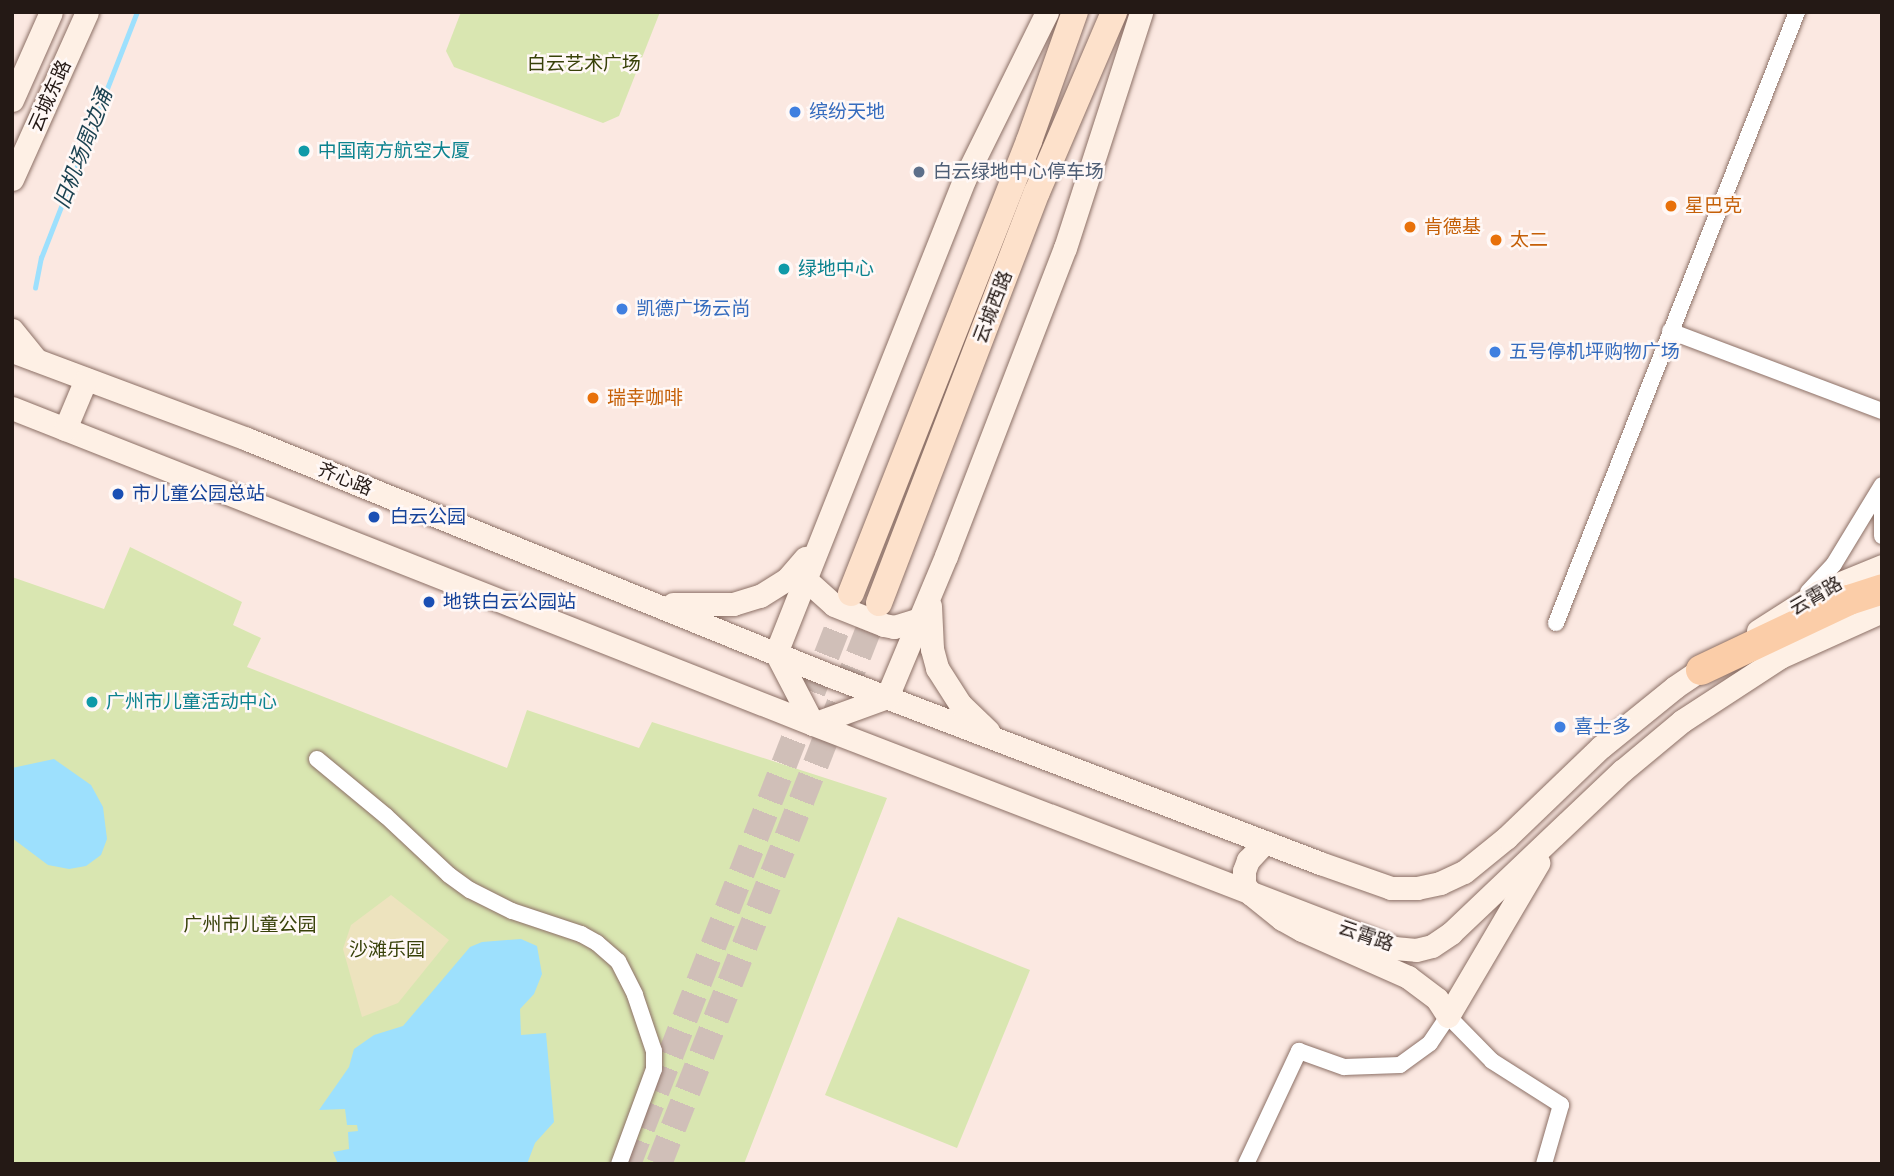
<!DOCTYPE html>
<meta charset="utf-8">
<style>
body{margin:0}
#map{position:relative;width:1894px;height:1176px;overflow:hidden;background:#fbe8e1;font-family:Figtree,"Noto Sans SC",sans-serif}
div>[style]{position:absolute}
.green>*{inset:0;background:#d9e6b1}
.sand>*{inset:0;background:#ede3be}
.water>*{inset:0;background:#9de0fd}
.stream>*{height:4.5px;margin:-2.25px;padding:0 2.25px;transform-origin:2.25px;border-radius:2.25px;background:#9de0fd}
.primary-tunnel>*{height:26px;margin-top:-13px;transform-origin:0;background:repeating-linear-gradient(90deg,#d0bfb8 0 26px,transparent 0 39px)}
.roads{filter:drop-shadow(0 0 2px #8c7066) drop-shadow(0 0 2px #8c7066)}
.street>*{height:16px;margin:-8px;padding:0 8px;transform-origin:8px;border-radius:8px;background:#fff}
.secondary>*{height:23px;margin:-11.5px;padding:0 11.5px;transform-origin:11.5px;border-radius:11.5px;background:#fef0e5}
.primary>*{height:26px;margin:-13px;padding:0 13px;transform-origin:13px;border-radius:13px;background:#fde1cb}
.highway>*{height:30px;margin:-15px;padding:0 15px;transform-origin:15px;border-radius:15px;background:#fbcda8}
.dots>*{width:19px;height:19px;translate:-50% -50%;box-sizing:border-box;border:4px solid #fff8f6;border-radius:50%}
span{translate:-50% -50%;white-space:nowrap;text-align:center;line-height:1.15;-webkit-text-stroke:5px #fff8f6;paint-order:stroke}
.park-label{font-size:19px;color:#384109}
.street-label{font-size:19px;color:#241915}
.shop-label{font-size:19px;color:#366cbe}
.left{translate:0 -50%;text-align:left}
.culture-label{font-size:19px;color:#0d838f}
.service-label{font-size:19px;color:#4e5e75}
.food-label{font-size:19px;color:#c56008}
.transit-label{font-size:19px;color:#164399}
.water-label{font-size:21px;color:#1c4352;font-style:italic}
.frame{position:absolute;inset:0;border:14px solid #241915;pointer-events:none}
</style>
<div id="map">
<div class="green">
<div style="clip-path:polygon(461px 12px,660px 12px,619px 116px,603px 123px,454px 67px,446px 51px)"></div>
<div style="clip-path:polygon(130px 547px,242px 602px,233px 625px,261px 638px,247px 667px,507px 768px,527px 710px,639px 748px,652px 722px,887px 798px,744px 1164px,12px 1164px,12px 577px,104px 609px)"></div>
<div style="clip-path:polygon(898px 917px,1030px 970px,957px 1148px,825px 1095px)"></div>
</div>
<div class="sand">
<div style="clip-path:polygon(391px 895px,449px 940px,398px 1003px,362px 1017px,343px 949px,351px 925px)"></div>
</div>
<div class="water">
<div style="clip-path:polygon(54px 759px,91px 785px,103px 807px,107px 839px,101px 855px,86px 866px,69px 869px,48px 865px,12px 838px,12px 768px)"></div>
<div style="clip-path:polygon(521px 939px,537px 946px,542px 974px,534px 994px,520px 1009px,521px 1035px,546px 1033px,554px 1122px,535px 1143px,527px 1164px,338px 1164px,333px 1152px,349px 1149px,348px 1132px,358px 1131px,357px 1125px,347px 1125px,345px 1109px,319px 1110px,349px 1067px,354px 1049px,374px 1035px,403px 1026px,470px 947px,482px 942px)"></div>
</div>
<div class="stream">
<div style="left:35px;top:288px;width:31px;rotate:-79deg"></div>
<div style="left:41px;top:258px;width:264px;rotate:-68.7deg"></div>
</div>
<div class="primary-tunnel">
<div style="left:628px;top:1164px;width:613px;rotate:-68.67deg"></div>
<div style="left:659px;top:1164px;width:603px;rotate:-68.59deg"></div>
</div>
<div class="roads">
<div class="street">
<div style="left:1670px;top:331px;width:227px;rotate:20.7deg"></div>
<div style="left:1882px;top:504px;width:32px;rotate:90deg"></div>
<div style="left:1808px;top:592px;width:38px;rotate:-47deg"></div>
<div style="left:1834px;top:564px;width:92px;rotate:-58.7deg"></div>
<div style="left:1556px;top:623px;width:657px;rotate:-68.47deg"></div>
<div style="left:317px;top:759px;width:89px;rotate:39.6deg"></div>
<div style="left:386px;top:816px;width:86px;rotate:43.1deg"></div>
<div style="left:449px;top:875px;width:26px;rotate:36deg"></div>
<div style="left:470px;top:890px;width:47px;rotate:26.6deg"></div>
<div style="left:512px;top:911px;width:73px;rotate:18.4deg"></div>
<div style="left:581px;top:934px;width:18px;rotate:29deg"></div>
<div style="left:597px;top:943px;width:28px;rotate:41deg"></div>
<div style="left:618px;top:961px;width:38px;rotate:63deg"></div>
<div style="left:635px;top:995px;width:59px;rotate:71.3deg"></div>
<div style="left:654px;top:1051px;width:18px;rotate:90deg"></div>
<div style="left:654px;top:1069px;width:101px;rotate:110.2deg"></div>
<div style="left:1246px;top:1164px;width:125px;rotate:-64.9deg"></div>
<div style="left:1299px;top:1051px;width:48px;rotate:19.6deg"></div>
<div style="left:1344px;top:1067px;width:56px;rotate:-2deg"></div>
<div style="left:1400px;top:1065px;width:37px;rotate:-36deg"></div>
<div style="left:1430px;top:1043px;width:32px;rotate:-56deg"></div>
<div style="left:1448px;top:1016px;width:63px;rotate:45.6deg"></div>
<div style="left:1492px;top:1061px;width:82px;rotate:32.5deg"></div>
<div style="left:1561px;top:1105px;width:61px;rotate:106.1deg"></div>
</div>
<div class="secondary">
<div style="left:12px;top:100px;width:96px;rotate:-66.1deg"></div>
<div style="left:12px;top:179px;width:183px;rotate:-65.8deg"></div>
<div style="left:12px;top:330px;width:38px;rotate:51deg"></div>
<div style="left:12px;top:351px;width:251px;rotate:20.5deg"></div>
<div style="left:247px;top:439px;width:630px;rotate:22.09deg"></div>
<div style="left:831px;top:676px;width:524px;rotate:20.93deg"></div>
<div style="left:1320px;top:863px;width:75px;rotate:19.4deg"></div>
<div style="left:1391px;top:888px;width:26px"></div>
<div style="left:1417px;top:888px;width:24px;rotate:-12deg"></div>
<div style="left:1440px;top:883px;width:26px;rotate:-25deg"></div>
<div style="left:1464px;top:872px;width:55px;rotate:-39.1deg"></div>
<div style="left:1507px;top:837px;width:130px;rotate:-43.8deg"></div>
<div style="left:1601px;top:747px;width:95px;rotate:-39deg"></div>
<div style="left:1675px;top:687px;width:45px;rotate:-34deg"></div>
<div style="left:12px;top:408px;width:861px;rotate:21.53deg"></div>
<div style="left:813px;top:724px;width:623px;rotate:21.08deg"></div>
<div style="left:1394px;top:948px;width:22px;rotate:5deg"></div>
<div style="left:1416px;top:950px;width:16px;rotate:-14deg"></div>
<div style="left:1432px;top:946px;width:23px;rotate:-34deg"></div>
<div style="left:1451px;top:933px;width:236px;rotate:-43.5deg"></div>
<div style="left:1622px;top:771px;width:78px;rotate:-39.8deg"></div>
<div style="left:1682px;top:721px;width:117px;rotate:-33.1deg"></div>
<div style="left:1780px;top:657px;width:112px;rotate:-24.3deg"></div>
<div style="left:65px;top:429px;width:54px;rotate:-67.2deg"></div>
<div style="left:804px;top:578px;width:40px;rotate:42deg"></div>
<div style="left:834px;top:605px;width:54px;rotate:21.8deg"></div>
<div style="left:884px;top:625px;width:10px;rotate:11deg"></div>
<div style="left:894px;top:627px;width:27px;rotate:-17deg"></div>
<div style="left:673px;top:604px;width:60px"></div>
<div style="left:733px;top:604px;width:28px;rotate:-17deg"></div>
<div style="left:760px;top:596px;width:32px;rotate:-32deg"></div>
<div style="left:787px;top:579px;width:28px;rotate:-49deg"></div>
<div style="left:930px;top:606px;width:43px;rotate:87.3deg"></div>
<div style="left:932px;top:649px;width:20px;rotate:75deg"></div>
<div style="left:937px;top:668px;width:43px;rotate:57.4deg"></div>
<div style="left:960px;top:704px;width:39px;rotate:44deg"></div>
<div style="left:1758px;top:631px;width:72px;rotate:-32.6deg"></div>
<div style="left:1819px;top:592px;width:68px;rotate:-22.4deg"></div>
<div style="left:813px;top:724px;width:79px;rotate:-20deg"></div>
<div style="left:887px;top:697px;width:153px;rotate:-67.3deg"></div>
<div style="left:946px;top:556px;width:330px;rotate:-68.9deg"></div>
<div style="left:1065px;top:248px;width:248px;rotate:-72.1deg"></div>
<div style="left:813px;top:724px;width:80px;rotate:-117.5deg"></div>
<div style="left:776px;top:653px;width:509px;rotate:-68.32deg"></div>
<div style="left:964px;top:180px;width:187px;rotate:-63.7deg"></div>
<div style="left:1265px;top:842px;width:25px;rotate:133deg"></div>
<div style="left:1248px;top:860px;width:12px;rotate:110deg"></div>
<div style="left:1244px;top:871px;width:13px;rotate:90deg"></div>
<div style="left:1244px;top:884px;width:12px;rotate:55deg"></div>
<div style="left:1251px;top:894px;width:40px;rotate:39deg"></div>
<div style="left:1282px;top:919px;width:23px;rotate:29deg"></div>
<div style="left:1302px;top:930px;width:116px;rotate:23.9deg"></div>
<div style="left:1408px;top:977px;width:36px;rotate:37deg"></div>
<div style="left:1437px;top:999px;width:20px;rotate:57deg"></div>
<div style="left:1448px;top:1016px;width:178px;rotate:-59.5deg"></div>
</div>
<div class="primary">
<div style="left:851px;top:593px;width:486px;rotate:-68.5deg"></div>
<div style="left:1029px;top:141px;width:137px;rotate:-70.4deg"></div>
<div style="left:879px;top:603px;width:440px;rotate:-69deg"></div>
<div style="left:1037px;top:192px;width:196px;rotate:-66.8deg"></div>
</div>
<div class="highway">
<div style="left:1701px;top:670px;width:164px;rotate:-25.3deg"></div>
<div style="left:1849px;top:600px;width:35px;rotate:-18deg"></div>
</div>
</div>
<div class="dots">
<div style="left:795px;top:112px;background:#3f7fe0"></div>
<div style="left:304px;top:151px;background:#0f9aa8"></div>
<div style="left:919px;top:172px;background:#5c6f8a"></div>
<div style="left:1671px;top:206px;background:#e8710a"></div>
<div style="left:1410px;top:227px;background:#e8710a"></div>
<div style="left:1496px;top:240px;background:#e8710a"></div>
<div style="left:784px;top:269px;background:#0f9aa8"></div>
<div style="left:622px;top:309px;background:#3f7fe0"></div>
<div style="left:1495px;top:352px;background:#3f7fe0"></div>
<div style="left:593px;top:398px;background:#e8710a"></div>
<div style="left:118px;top:494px;background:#1a4fb4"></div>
<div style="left:374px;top:517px;background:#1a4fb4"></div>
<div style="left:429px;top:602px;background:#1a4fb4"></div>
<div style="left:92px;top:702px;background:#0f9aa8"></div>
<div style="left:1560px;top:727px;background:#3f7fe0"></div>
</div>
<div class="park-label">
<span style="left:584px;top:64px">白云艺术广场</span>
<span style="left:250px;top:925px">广州市儿童公园</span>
<span style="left:387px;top:950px">沙滩乐园</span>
</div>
<div class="street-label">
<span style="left:50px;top:96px;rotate:-66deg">云城东路</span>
<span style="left:993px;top:307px;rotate:-69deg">云城西路</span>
<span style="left:345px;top:479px;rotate:22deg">齐心路</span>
<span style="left:1816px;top:596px;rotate:-30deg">云霄路</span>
<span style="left:1366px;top:936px;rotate:19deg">云霄路</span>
</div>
<div class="shop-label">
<span class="left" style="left:809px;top:112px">缤纷天地</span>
<span class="left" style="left:636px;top:309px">凯德广场云尚</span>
<span class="left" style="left:1509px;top:352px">五号停机坪购物广场</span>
<span class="left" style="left:1574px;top:727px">喜士多</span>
</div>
<div class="culture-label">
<span class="left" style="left:318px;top:151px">中国南方航空大厦</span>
<span class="left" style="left:798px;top:269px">绿地中心</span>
<span class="left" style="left:106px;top:702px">广州市儿童活动中心</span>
</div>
<div class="service-label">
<span class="left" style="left:933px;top:172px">白云绿地中心停车场</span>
</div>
<div class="food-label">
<span class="left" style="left:1685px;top:206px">星巴克</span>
<span class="left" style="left:1424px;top:227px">肯德基</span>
<span class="left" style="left:1510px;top:240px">太二</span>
<span class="left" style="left:607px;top:398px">瑞幸咖啡</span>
</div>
<div class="transit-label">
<span class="left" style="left:132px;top:494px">市儿童公园总站</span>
<span class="left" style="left:390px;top:517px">白云公园</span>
<span class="left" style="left:443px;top:602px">地铁白云公园站</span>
</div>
<div class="water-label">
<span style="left:83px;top:149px;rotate:-69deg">旧机场周边涌</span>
</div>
<div class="frame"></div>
</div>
